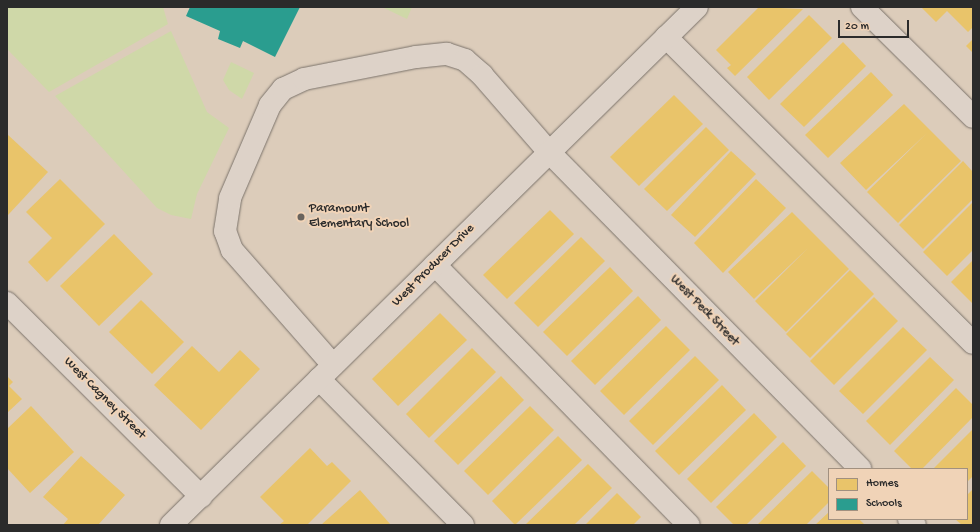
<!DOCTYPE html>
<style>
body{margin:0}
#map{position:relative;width:980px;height:532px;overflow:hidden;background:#dcccba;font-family:"Gochi Hand",sans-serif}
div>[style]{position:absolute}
.green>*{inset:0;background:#cfd8a8}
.homes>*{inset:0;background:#e9c46a}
.schools>*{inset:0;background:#2a9d8f}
.roads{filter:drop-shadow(0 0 1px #7b736b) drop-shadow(0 0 1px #7b736b)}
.minor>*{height:22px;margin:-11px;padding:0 11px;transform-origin:11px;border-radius:11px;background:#ddd2c8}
.dots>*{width:11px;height:11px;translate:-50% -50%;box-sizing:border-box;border:2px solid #f0d3b7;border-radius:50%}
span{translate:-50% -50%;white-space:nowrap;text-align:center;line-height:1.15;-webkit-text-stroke:4px #f0d3b7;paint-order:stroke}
.poi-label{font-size:13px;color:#2b2b2b}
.left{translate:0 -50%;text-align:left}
.street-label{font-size:13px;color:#2b2b2b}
.frame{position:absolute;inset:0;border:8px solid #2b2b2b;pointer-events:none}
.legend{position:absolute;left:828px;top:468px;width:140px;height:52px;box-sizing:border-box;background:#f0d3b7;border:1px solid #a1907f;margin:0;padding:5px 7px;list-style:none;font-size:12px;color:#2b2b2b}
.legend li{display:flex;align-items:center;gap:8px;height:20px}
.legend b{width:20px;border:1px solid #a1907f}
.scale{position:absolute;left:838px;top:20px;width:71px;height:18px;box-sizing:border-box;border:2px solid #2b2b2b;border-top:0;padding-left:5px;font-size:12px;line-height:14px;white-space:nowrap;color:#2b2b2b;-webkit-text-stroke:3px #f0d3b7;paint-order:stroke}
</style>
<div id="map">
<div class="green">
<div style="clip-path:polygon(7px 7px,163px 7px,168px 24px,49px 92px,7px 49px)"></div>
<div style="clip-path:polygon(382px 7px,412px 7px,407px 19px)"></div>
<div style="clip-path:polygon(171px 31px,207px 112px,229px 128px,197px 194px,191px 219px,171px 215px,157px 208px,55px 96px)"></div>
<div style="clip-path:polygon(231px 62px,254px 73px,242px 99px,229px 90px,223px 80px)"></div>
</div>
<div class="homes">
<div style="clip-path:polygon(759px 7px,803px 9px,735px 76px,727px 68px,731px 65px,716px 50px)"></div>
<div style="clip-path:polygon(921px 7px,973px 7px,973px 27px,968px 32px,947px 11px,936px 22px)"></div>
<div style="clip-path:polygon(809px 15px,832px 38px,769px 100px,747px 77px)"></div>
<div style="clip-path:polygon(973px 39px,973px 53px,966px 46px)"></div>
<div style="clip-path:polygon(843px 42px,866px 66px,804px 127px,780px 104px)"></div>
<div style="clip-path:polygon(871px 72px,893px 95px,828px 158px,805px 135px)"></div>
<div style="clip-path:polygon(674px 95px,703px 124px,639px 186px,610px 157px)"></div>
<div style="clip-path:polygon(904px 104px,961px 161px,898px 223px,867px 192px,927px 133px,866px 190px,840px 163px)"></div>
<div style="clip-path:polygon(706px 127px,729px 150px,667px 211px,644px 189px)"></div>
<div style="clip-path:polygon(7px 134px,48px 172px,8px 215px,7px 215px)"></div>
<div style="clip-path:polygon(731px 151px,756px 174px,695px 237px,671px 215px)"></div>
<div style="clip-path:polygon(963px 161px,973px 172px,973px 199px,923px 249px,899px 225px)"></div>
<div style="clip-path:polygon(60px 179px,105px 224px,47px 282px,28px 262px,52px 238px,26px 212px)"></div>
<div style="clip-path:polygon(756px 179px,786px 208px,723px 273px,694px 243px)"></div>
<div style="clip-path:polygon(973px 202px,973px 250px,947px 276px,923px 252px)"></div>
<div style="clip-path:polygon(550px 210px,574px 234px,507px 299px,483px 275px)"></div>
<div style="clip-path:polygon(792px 212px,849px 269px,786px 332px,755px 301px,808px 248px,754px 299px,728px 272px)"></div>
<div style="clip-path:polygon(114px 234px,153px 274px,99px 326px,60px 286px)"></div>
<div style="clip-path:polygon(581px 237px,605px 261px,538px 327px,514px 303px)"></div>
<div style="clip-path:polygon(973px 260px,973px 304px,951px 282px)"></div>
<div style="clip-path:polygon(610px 267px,633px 291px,567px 356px,543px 332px)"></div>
<div style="clip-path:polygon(850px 270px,874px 294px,810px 358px,786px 334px)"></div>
<div style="clip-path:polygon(638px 296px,661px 320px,595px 385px,571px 361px)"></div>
<div style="clip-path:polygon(874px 297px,898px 321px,834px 385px,810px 361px)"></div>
<div style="clip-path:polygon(141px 300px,184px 342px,152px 374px,109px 332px)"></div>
<div style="clip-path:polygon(440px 313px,467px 340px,398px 406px,372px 379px)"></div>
<div style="clip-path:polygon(666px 326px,690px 350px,624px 415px,600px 391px)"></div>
<div style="clip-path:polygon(903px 327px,927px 350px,863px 414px,839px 391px)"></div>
<div style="clip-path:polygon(192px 346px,219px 372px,240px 350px,260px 369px,201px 430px,154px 385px)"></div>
<div style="clip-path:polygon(472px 348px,496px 372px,429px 438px,406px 414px)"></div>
<div style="clip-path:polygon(695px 356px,719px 380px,653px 445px,629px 421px)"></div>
<div style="clip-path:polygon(930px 357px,954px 380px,890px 445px,866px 421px)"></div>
<div style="clip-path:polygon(7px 376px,13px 382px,9px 386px,22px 399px,7px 413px)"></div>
<div style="clip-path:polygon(501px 376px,524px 400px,458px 465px,434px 441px)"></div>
<div style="clip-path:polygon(722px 385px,746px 410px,679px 475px,655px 451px)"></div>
<div style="clip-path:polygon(956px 388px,973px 405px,973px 417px,922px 469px,912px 469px,894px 451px)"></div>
<div style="clip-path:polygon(31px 406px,74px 452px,30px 493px,7px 468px,7px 429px)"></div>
<div style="clip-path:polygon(530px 406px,554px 430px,488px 495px,464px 471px)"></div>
<div style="clip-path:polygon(754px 413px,777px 437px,711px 503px,687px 479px)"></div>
<div style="clip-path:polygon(973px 429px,973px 476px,967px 482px,967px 469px,933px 469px)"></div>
<div style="clip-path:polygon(558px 436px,582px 460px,515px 525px,492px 501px)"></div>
<div style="clip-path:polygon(783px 442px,806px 466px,746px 525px,734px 525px,716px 507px)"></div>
<div style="clip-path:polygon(310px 448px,327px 466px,332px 462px,351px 481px,307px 525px,279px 525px,284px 521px,260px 497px)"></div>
<div style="clip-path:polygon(81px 456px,125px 495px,98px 525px,63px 525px,68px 519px,43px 497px)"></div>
<div style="clip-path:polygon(588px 464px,612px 488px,574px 525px,525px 525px)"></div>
<div style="clip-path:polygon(812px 471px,829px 488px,829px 502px,806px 525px,757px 525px)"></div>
<div style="clip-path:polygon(973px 489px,973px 525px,962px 525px,955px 519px,967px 519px,967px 495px)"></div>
<div style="clip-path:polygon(360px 490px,391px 525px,321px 525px)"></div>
<div style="clip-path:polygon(617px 493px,641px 517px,633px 525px,585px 525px)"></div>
<div style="clip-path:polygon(829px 512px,829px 519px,859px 519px,864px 524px,815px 525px)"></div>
</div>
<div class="schools">
<div style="clip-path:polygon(190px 7px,300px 7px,275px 57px,243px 41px,240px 48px,218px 39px,220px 31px,186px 16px)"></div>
</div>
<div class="roads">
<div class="minor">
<div style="left:862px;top:7px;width:156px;rotate:44.7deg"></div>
<div style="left:666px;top:37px;width:433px;rotate:44.9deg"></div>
<div style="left:435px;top:265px;width:363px;rotate:45.7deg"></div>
<div style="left:7px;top:303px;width:274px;rotate:44.9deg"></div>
<div style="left:333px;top:365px;width:153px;rotate:-131.3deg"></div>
<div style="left:232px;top:250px;width:20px;rotate:-110deg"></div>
<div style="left:225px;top:231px;width:33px;rotate:-81deg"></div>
<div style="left:230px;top:198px;width:101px;rotate:-66.7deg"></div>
<div style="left:270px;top:105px;width:21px;rotate:-51deg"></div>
<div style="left:283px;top:89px;width:23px;rotate:-25deg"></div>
<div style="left:304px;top:79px;width:114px;rotate:-11.1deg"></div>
<div style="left:416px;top:57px;width:31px;rotate:-6deg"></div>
<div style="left:447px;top:54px;width:19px;rotate:18deg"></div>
<div style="left:465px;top:60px;width:23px;rotate:41deg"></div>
<div style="left:482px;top:75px;width:102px;rotate:49deg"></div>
<div style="left:549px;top:152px;width:444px;rotate:45.5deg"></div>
<div style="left:319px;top:379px;width:205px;rotate:45.4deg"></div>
<div style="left:909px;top:519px;width:8px;rotate:45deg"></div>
<div style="left:171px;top:525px;width:738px;rotate:-44.56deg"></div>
</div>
</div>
<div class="dots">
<div style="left:301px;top:217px;background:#69635d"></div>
</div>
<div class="poi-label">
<span class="left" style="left:309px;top:217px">Paramount<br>Elementary School</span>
</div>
<div class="street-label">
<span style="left:434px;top:266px;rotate:-45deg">West Producer Drive</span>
<span style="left:704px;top:311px;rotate:46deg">West Peck Street</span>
<span style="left:104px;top:399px;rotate:45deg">West Cagney Street</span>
</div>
<div class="frame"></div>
<ul class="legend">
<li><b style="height:11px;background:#e9c46a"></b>Homes</li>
<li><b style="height:11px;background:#2a9d8f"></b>Schools</li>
</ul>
<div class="scale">20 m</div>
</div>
